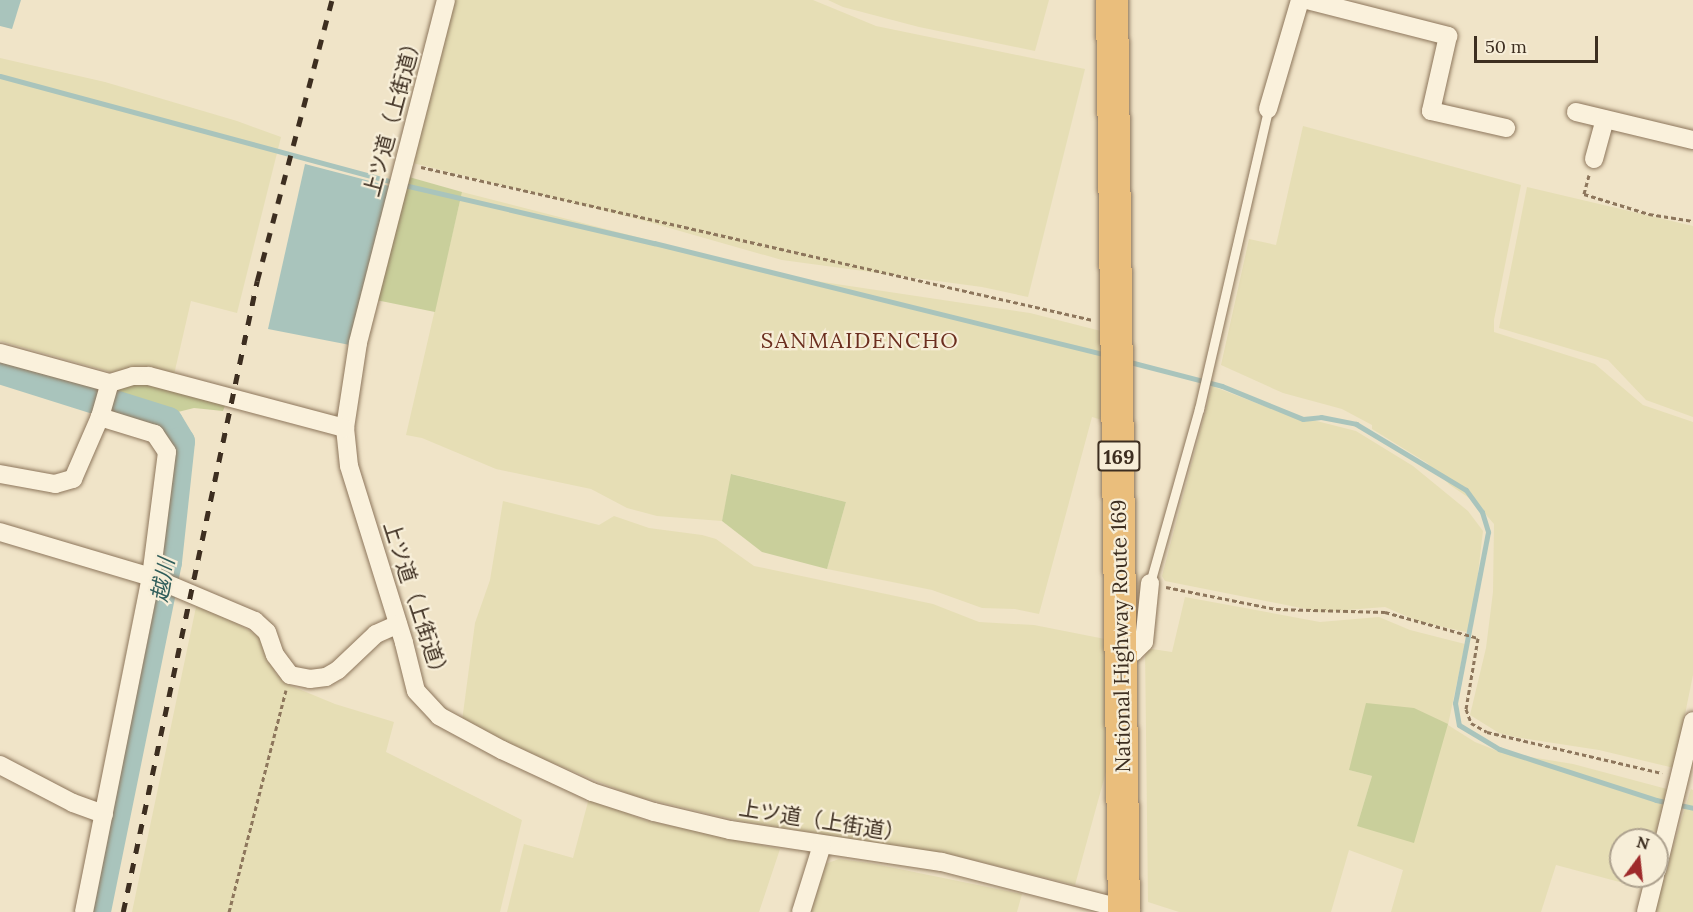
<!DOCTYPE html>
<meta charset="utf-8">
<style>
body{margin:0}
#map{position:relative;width:1693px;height:912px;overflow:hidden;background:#f0e4c8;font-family:Lora,"Noto Sans JP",serif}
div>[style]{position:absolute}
.farmland>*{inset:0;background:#e6deb5}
.green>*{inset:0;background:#c9cf9b}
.water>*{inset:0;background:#a9c4bc}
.stream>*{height:5px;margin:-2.5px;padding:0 2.5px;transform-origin:2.5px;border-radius:2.5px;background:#a9c4bc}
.river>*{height:30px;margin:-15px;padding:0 15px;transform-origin:15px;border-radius:15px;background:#a9c4bc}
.path>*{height:3px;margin-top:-1.5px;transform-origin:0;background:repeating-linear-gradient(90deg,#8d765c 0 4.5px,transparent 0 7.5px)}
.roads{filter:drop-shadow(0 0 2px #8d765c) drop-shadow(0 0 2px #8d765c)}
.service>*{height:9px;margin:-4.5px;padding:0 4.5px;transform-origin:4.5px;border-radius:4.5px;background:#faf1dc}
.minor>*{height:18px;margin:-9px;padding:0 9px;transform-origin:9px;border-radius:9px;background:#faf1dc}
.trunk>*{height:32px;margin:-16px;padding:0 16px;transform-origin:16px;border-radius:16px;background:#eabe7c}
.rail>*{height:4.5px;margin-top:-2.25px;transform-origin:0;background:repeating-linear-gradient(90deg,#3d2e20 0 10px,transparent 0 20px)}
span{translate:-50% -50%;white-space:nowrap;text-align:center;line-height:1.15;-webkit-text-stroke:4.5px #f7eed8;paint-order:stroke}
.shield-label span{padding:2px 4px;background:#f7eed8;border:2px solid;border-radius:4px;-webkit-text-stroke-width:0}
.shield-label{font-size:20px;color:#3d2e20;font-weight:700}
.street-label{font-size:21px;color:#3d2e20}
.neighbourhood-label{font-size:22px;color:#6b2e1e;letter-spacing:1.5px}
.water-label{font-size:22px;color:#2f5d5a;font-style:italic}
.north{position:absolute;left:1609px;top:828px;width:60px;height:60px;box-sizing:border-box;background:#f7eed8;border:2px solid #ada18e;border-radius:50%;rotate:15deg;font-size:16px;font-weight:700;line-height:24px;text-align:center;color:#3d2e20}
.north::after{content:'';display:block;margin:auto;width:21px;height:27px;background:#9e2a2b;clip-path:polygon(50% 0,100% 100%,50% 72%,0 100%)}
.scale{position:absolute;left:1474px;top:36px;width:124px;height:27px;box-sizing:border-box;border:3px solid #3d2e20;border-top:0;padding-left:8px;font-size:18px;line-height:21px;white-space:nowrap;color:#3d2e20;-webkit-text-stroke:4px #f7eed8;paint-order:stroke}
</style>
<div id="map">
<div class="farmland">
<div style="clip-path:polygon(455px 0,813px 0,876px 26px,1085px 69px,1028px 297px,982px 287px,782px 260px,645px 221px,413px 163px)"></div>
<div style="clip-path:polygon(828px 0,1049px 0,1035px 51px,919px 27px,843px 7px)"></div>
<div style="clip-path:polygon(0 58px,105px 82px,237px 121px,281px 137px,237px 313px,191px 301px,173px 379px,118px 374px,0 341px)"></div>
<div style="clip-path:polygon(1303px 126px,1521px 185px,1494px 320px,1494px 332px,1595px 364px,1643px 405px,1693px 422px,1693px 675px,1674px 768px,1599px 750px,1515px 737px,1499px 733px,1470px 715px,1486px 648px,1493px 592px,1494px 524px,1475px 502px,1450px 485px,1427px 463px,1372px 429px,1372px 425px,1342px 409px,1283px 393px,1221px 365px,1249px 239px,1276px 245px)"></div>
<div style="clip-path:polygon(1527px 187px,1693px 226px,1693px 417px,1646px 400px,1608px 360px,1499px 328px)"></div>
<div style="clip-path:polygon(462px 192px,796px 278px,1030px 313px,1101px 331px,1102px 420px,1092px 417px,1039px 614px,1015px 609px,982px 608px,932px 590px,827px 569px,846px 502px,732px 474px,722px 521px,657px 516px,627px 508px,591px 489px,496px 469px,422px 438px,406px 435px)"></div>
<div style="clip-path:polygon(1212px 386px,1277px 411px,1356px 431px,1413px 466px,1468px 511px,1483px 531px,1471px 633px,1420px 622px,1385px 607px,1321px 612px,1165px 581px,1162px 576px)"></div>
<div style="clip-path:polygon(503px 501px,599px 525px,614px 516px,649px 528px,702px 535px,716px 539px,754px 566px,764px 568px,933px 604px,979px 622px,1034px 625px,1105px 639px,1107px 768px,1075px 885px,960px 857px,740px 821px,634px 796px,543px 759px,462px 721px,475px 623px,490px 580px)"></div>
<div style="clip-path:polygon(evenodd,1185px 597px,1320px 622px,1379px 617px,1410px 630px,1465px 644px,1448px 725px,1475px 742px,1500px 752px,1573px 764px,1667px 789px,1654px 840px,1621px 840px,1621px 876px,1645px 876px,1642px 888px,1556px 865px,1541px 912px,1391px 912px,1403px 870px,1349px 850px,1331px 912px,1179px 912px,1148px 902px,1145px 648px,1172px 652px,1185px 597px,1448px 724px,1357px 826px,1372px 776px,1349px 770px,1448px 724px)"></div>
<div style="clip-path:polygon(196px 607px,223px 616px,261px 637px,276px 674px,289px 685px,335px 704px,394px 722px,386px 752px,522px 820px,500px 912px,132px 912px)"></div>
<div style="clip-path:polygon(1691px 789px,1693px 790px,1693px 912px,1653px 912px)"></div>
<div style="clip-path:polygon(589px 798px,644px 820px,780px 849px,759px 912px,507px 912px,524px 844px,573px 858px)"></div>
<div style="clip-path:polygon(839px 859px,870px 863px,1022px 894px,1017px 912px,811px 912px,825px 864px)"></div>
</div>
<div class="green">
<div style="clip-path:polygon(409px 177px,462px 192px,435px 312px,376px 300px)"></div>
<div style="clip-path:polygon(134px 377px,228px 398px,223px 411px,194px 408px,158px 417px,106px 400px,111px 384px)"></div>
<div style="clip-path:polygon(731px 474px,846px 502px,827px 569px,762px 552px,722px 521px)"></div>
<div style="clip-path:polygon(1366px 703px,1414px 708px,1448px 724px,1414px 843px,1357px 826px,1372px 776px,1349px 770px)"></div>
</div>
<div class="water">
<div style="clip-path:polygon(0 0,21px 0,12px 29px,0 26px)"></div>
<div style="clip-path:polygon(305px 164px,389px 186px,350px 345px,268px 329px)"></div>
</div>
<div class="stream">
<div style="left:0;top:76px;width:418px;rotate:15.1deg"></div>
<div style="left:404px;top:185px;width:257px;rotate:13.1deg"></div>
<div style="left:654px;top:243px;width:466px;rotate:13.9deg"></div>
<div style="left:1126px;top:361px;width:99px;rotate:14.6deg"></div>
<div style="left:1222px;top:386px;width:87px;rotate:22.2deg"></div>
<div style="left:1303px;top:419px;width:18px;rotate:-6deg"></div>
<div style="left:1321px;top:417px;width:36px;rotate:11deg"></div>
<div style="left:1356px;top:424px;width:128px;rotate:31deg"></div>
<div style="left:1466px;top:490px;width:27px;rotate:54deg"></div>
<div style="left:1482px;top:512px;width:21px;rotate:73deg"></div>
<div style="left:1488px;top:532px;width:174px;rotate:100.9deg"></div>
<div style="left:1455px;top:703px;width:22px;rotate:80deg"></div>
<div style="left:1459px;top:725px;width:47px;rotate:31deg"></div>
<div style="left:1499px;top:749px;width:165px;rotate:18deg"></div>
<div style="left:1656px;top:800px;width:38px;rotate:12deg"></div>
</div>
<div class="river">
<div style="left:0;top:369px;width:176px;rotate:17.5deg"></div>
<div style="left:168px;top:422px;width:23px;rotate:59deg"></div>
<div style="left:180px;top:442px;width:121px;rotate:96.2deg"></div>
<div style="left:167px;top:562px;width:357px;rotate:101.5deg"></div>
</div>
<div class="path">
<div style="left:421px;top:167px;width:689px;rotate:12.83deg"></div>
<div style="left:1589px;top:175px;width:20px;rotate:105deg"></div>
<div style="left:1584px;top:194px;width:68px;rotate:17.1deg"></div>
<div style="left:1649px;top:214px;width:45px;rotate:9deg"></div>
<div style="left:1166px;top:587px;width:112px;rotate:11.3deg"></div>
<div style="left:1276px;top:609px;width:109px;rotate:1.6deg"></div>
<div style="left:1385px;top:612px;width:97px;rotate:15.6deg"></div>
<div style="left:1478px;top:638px;width:72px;rotate:99.6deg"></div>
<div style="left:1466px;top:709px;width:15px;rotate:70deg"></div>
<div style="left:1471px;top:723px;width:18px;rotate:29deg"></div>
<div style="left:1487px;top:732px;width:180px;rotate:13.2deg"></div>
<div style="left:229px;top:912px;width:229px;rotate:-75.6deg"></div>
</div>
<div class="roads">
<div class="service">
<div style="left:1150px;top:583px;width:181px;rotate:-74.3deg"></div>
<div style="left:1199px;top:409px;width:308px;rotate:-77deg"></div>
</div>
<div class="minor">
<div style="left:446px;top:0;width:354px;rotate:104.4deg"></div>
<div style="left:358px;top:343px;width:86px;rotate:98.7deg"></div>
<div style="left:345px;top:428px;width:38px;rotate:84deg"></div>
<div style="left:349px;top:466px;width:185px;rotate:72.7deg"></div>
<div style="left:404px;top:643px;width:49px;rotate:76deg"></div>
<div style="left:416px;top:691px;width:34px;rotate:47deg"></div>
<div style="left:439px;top:716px;width:72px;rotate:28.4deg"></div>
<div style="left:502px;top:750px;width:99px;rotate:25deg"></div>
<div style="left:592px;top:792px;width:65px;rotate:17.9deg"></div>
<div style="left:654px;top:812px;width:78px;rotate:13.3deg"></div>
<div style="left:730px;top:830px;width:214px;rotate:8.6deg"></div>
<div style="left:942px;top:862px;width:195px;rotate:14.5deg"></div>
<div style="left:1307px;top:0;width:146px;rotate:14.3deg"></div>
<div style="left:1448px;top:36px;width:77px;rotate:102.8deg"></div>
<div style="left:1431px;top:111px;width:77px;rotate:12.8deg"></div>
<div style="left:1268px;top:109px;width:114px;rotate:-73.6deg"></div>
<div style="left:1576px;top:112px;width:120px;rotate:13.5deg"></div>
<div style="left:1594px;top:159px;width:41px;rotate:-74.6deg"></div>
<div style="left:0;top:353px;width:114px;rotate:15.3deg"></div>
<div style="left:110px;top:383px;width:24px;rotate:-17deg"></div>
<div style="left:133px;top:376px;width:16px"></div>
<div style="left:149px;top:376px;width:203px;rotate:14.9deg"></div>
<div style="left:0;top:474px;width:56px;rotate:10.3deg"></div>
<div style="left:55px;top:484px;width:19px;rotate:-16deg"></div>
<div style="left:73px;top:479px;width:68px;rotate:-66.5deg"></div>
<div style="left:100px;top:417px;width:35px;rotate:-74deg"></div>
<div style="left:0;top:532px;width:158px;rotate:16.6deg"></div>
<div style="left:151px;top:577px;width:113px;rotate:22.9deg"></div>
<div style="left:255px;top:621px;width:16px;rotate:43deg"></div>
<div style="left:267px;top:632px;width:24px;rotate:71deg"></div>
<div style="left:275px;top:655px;width:25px;rotate:53deg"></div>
<div style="left:290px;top:675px;width:20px;rotate:11deg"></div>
<div style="left:310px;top:679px;width:16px;rotate:-7deg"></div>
<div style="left:326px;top:677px;width:14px;rotate:-30deg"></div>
<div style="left:338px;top:670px;width:52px;rotate:-43.5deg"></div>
<div style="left:376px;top:634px;width:24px;rotate:-24deg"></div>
<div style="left:1120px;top:652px;width:14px"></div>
<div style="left:1134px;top:652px;width:14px;rotate:-45deg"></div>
<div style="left:1144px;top:642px;width:59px;rotate:-84.2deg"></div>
<div style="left:0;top:765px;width:82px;rotate:27.5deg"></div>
<div style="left:73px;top:803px;width:33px;rotate:20deg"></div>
<div style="left:1657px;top:870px;width:153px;rotate:-76.4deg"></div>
<div style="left:84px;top:912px;width:342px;rotate:-78.7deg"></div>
<div style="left:151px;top:577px;width:126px;rotate:-82.7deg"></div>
<div style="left:167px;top:452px;width:22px;rotate:-124deg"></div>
<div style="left:155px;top:434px;width:58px;rotate:-162.8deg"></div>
<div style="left:801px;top:912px;width:70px;rotate:-72.6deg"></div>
<div style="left:1646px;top:912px;width:37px;rotate:-76deg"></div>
</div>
<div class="trunk">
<div style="left:1112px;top:0;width:912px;rotate:89.25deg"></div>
</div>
</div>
<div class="rail">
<div style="left:123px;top:912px;width:645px;rotate:-78.01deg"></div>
<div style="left:257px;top:281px;width:291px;rotate:-75.1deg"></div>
</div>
<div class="shield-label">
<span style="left:1119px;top:456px">169</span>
</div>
<div class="street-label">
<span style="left:393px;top:115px;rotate:-75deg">上ツ道（上街道）</span>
<span style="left:416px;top:602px;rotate:72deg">上ツ道（上街道）</span>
<span style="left:1121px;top:636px;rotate:-91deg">National Highway Route 169</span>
<span style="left:822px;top:821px;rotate:9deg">上ツ道（上街道）</span>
</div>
<div class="neighbourhood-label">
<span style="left:860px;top:341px">SANMAIDENCHO</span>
</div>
<div class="water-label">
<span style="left:163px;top:580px;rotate:-80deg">越川</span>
</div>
<div class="north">N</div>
<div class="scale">50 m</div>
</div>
